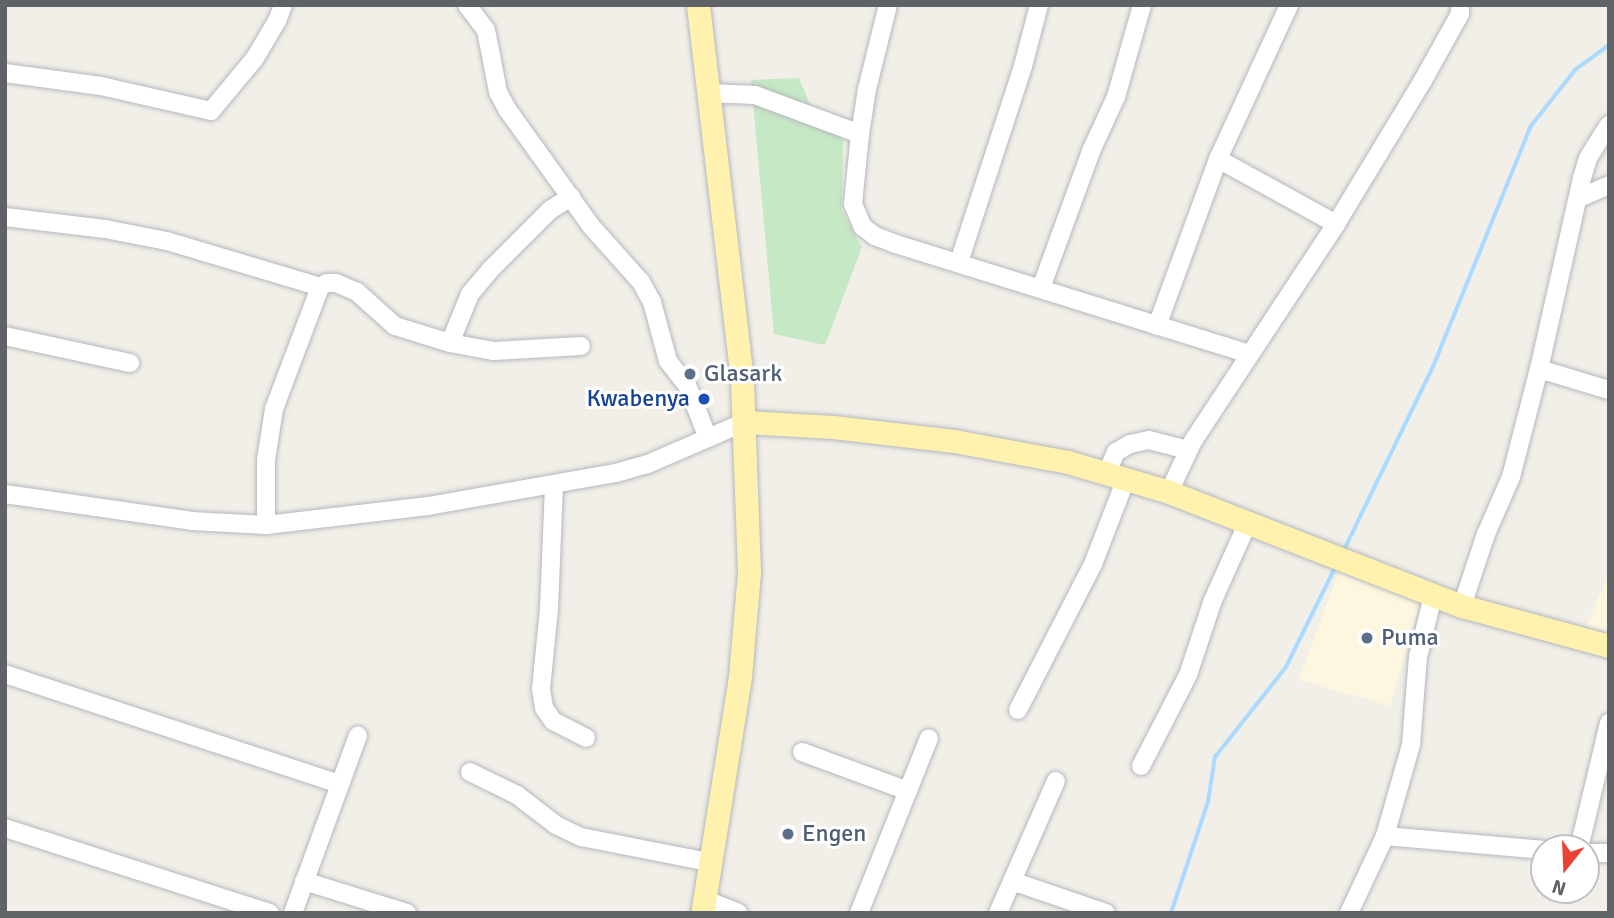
<!DOCTYPE html>
<style>
body{margin:0}
#map{position:relative;width:1614px;height:918px;overflow:hidden;background:#f1efe8;font-family:Signika,sans-serif}
div>[style]{position:absolute}
.commercial>*{inset:0;background:#fef7e0}
.green>*{inset:0;background:#c5e8c5}
.stream>*{height:3.5px;margin:-1.75px;padding:0 1.75px;transform-origin:1.75px;border-radius:1.75px;background:#aadaff}
.roads{filter:drop-shadow(0 0 2px #b5b8bc) drop-shadow(0 0 2px #b5b8bc)}
.minor>*{height:18px;margin:-9px;padding:0 9px;transform-origin:9px;border-radius:9px;background:#fff}
.major>*{height:23px;margin:-11.5px;padding:0 11.5px;transform-origin:11.5px;border-radius:11.5px;background:#fff2af}
.dots>*{width:19px;height:19px;translate:-50% -50%;box-sizing:border-box;border:4px solid #fff;border-radius:50%}
span{translate:-50% -50%;white-space:nowrap;text-align:center;line-height:1.15;-webkit-text-stroke:6px #fff;paint-order:stroke}
.service-label{font-size:24px;color:#4e5e75}
.left{translate:0 -50%;text-align:left}
.transit-label{font-size:24px;color:#164399}
.right{translate:-100% -50%;text-align:right}
.frame{position:absolute;inset:0;border:7px solid #5f6368;pointer-events:none}
.north{position:absolute;left:1530px;top:834px;width:70px;height:70px;box-sizing:border-box;background:#fff;border:2px solid #bfc1c3;border-radius:50%;rotate:198deg;font-size:19px;font-weight:700;line-height:28px;text-align:center;color:#5f6368}
.north::after{content:'';display:block;margin:auto;width:24px;height:32px;background:#ea4335;clip-path:polygon(50% 0,100% 100%,50% 72%,0 100%)}
</style>
<div id="map">
<div class="commercial">
<div style="clip-path:polygon(1341px 565px,1421px 599px,1390px 706px,1299px 680px)"></div>
<div style="clip-path:polygon(1609px 573px,1609px 633px,1586px 627px)"></div>
</div>
<div class="green">
<div style="clip-path:polygon(799px 78px,817px 121px,843px 136px,842px 211px,862px 247px,825px 345px,774px 334px,751px 80px)"></div>
</div>
<div class="stream">
<div style="left:1344px;top:550px;width:203px;rotate:-64.1deg"></div>
<div style="left:1433px;top:367px;width:260px;rotate:-67.9deg"></div>
<div style="left:1531px;top:126px;width:71px;rotate:-51.8deg"></div>
<div style="left:1575px;top:70px;width:42px;rotate:-36.3deg"></div>
<div style="left:1171px;top:913px;width:117px;rotate:-71.6deg"></div>
<div style="left:1208px;top:802px;width:46px;rotate:-81.2deg"></div>
<div style="left:1215px;top:757px;width:115px;rotate:-51.7deg"></div>
<div style="left:1286px;top:667px;width:113px;rotate:-63.7deg"></div>
</div>
<div class="roads">
<div class="minor">
<div style="left:467px;top:5px;width:31px;rotate:53deg"></div>
<div style="left:486px;top:30px;width:63px;rotate:79deg"></div>
<div style="left:498px;top:92px;width:19px;rotate:62deg"></div>
<div style="left:507px;top:109px;width:144px;rotate:54.3deg"></div>
<div style="left:591px;top:226px;width:75px;rotate:48.2deg"></div>
<div style="left:641px;top:282px;width:23px;rotate:61deg"></div>
<div style="left:652px;top:302px;width:61px;rotate:74.8deg"></div>
<div style="left:668px;top:361px;width:31px;rotate:52deg"></div>
<div style="left:687px;top:385px;width:57px;rotate:68.4deg"></div>
<div style="left:888px;top:5px;width:87px;rotate:104deg"></div>
<div style="left:867px;top:89px;width:46px;rotate:98.8deg"></div>
<div style="left:860px;top:134px;width:70px;rotate:95.7deg"></div>
<div style="left:853px;top:204px;width:25px;rotate:67deg"></div>
<div style="left:863px;top:227px;width:15px;rotate:37deg"></div>
<div style="left:875px;top:236px;width:22px;rotate:21deg"></div>
<div style="left:896px;top:244px;width:370px;rotate:17.3deg"></div>
<div style="left:5px;top:73px;width:97px;rotate:7.7deg"></div>
<div style="left:101px;top:86px;width:113px;rotate:12.8deg"></div>
<div style="left:211px;top:111px;width:69px;rotate:-50.3deg"></div>
<div style="left:255px;top:58px;width:43px;rotate:-59.3deg"></div>
<div style="left:277px;top:21px;width:17px;rotate:-69deg"></div>
<div style="left:709px;top:93px;width:46px;rotate:2.5deg"></div>
<div style="left:755px;top:95px;width:112px;rotate:20.4deg"></div>
<div style="left:1218px;top:159px;width:135px;rotate:28.8deg"></div>
<div style="left:1579px;top:198px;width:33px;rotate:-23deg"></div>
<div style="left:5px;top:217px;width:101px;rotate:6.8deg"></div>
<div style="left:105px;top:229px;width:63px;rotate:11deg"></div>
<div style="left:167px;top:241px;width:160px;rotate:16.7deg"></div>
<div style="left:320px;top:287px;width:8px;rotate:-30deg"></div>
<div style="left:327px;top:283px;width:9px"></div>
<div style="left:336px;top:283px;width:23px;rotate:23deg"></div>
<div style="left:357px;top:292px;width:51px;rotate:41.8deg"></div>
<div style="left:395px;top:326px;width:58px;rotate:17.2deg"></div>
<div style="left:450px;top:343px;width:45px;rotate:10.3deg"></div>
<div style="left:494px;top:351px;width:87px;rotate:-3.3deg"></div>
<div style="left:959px;top:262px;width:206px;rotate:-71.9deg"></div>
<div style="left:1023px;top:66px;width:63px;rotate:-75.3deg"></div>
<div style="left:1041px;top:288px;width:146px;rotate:-69.9deg"></div>
<div style="left:1091px;top:151px;width:60px;rotate:-65.2deg"></div>
<div style="left:1116px;top:97px;width:96px;rotate:-74.2deg"></div>
<div style="left:1157px;top:326px;width:178px;rotate:-69.9deg"></div>
<div style="left:1218px;top:159px;width:170px;rotate:-65.2deg"></div>
<div style="left:5px;top:336px;width:128px;rotate:12.2deg"></div>
<div style="left:450px;top:343px;width:53px;rotate:-67.8deg"></div>
<div style="left:470px;top:294px;width:33px;rotate:-50deg"></div>
<div style="left:491px;top:269px;width:83px;rotate:-45deg"></div>
<div style="left:550px;top:210px;width:25px;rotate:-32deg"></div>
<div style="left:1539px;top:369px;width:73px;rotate:16.7deg"></div>
<div style="left:1107px;top:473px;width:23px;rotate:-67deg"></div>
<div style="left:1116px;top:452px;width:16px;rotate:-30deg"></div>
<div style="left:1130px;top:444px;width:19px;rotate:-12deg"></div>
<div style="left:1149px;top:440px;width:40px;rotate:14.4deg"></div>
<div style="left:554px;top:485px;width:124px;rotate:92.3deg"></div>
<div style="left:549px;top:609px;width:80px;rotate:95.7deg"></div>
<div style="left:541px;top:689px;width:19px;rotate:81deg"></div>
<div style="left:544px;top:708px;width:16px;rotate:55deg"></div>
<div style="left:553px;top:721px;width:37px;rotate:27deg"></div>
<div style="left:1169px;top:492px;width:56px;rotate:-64.8deg"></div>
<div style="left:1193px;top:441px;width:260px;rotate:-56.6deg"></div>
<div style="left:1336px;top:224px;width:166px;rotate:-58.8deg"></div>
<div style="left:1422px;top:82px;width:78px;rotate:-60.8deg"></div>
<div style="left:1460px;top:14px;width:9px;rotate:-90deg"></div>
<div style="left:5px;top:494px;width:189px;rotate:8.2deg"></div>
<div style="left:192px;top:521px;width:74px;rotate:3.1deg"></div>
<div style="left:266px;top:525px;width:163px;rotate:-6.7deg"></div>
<div style="left:428px;top:506px;width:191px;rotate:-10deg"></div>
<div style="left:616px;top:473px;width:33px;rotate:-16deg"></div>
<div style="left:648px;top:464px;width:106px;rotate:-23.4deg"></div>
<div style="left:266px;top:525px;width:65px;rotate:-90deg"></div>
<div style="left:266px;top:460px;width:52px;rotate:-81.1deg"></div>
<div style="left:274px;top:409px;width:130px;rotate:-69.3deg"></div>
<div style="left:1462px;top:606px;width:76px;rotate:-71.6deg"></div>
<div style="left:1486px;top:534px;width:62px;rotate:-66.3deg"></div>
<div style="left:1511px;top:477px;width:112px;rotate:-75.5deg"></div>
<div style="left:1539px;top:369px;width:196px;rotate:-77.3deg"></div>
<div style="left:1582px;top:178px;width:21px;rotate:-73deg"></div>
<div style="left:1588px;top:158px;width:39px;rotate:-58deg"></div>
<div style="left:5px;top:674px;width:352px;rotate:18.2deg"></div>
<div style="left:1018px;top:710px;width:164px;rotate:-62.8deg"></div>
<div style="left:1093px;top:564px;width:91px;rotate:-68.8deg"></div>
<div style="left:802px;top:752px;width:113px;rotate:20.2deg"></div>
<div style="left:1141px;top:766px;width:102px;rotate:-62.7deg"></div>
<div style="left:1188px;top:675px;width:79px;rotate:-71.6deg"></div>
<div style="left:1213px;top:600px;width:85px;rotate:-65.8deg"></div>
<div style="left:470px;top:772px;width:52px;rotate:26.1deg"></div>
<div style="left:517px;top:795px;width:49px;rotate:37.6deg"></div>
<div style="left:556px;top:825px;width:28px;rotate:26deg"></div>
<div style="left:581px;top:837px;width:130px;rotate:11.1deg"></div>
<div style="left:5px;top:828px;width:278px;rotate:17.8deg"></div>
<div style="left:1385px;top:836px;width:160px;rotate:5deg"></div>
<div style="left:1579px;top:848px;width:129px;rotate:-76.5deg"></div>
<div style="left:1586px;top:853px;width:23px"></div>
<div style="left:304px;top:881px;width:108px;rotate:17.3deg"></div>
<div style="left:1012px;top:881px;width:99px;rotate:18.8deg"></div>
<div style="left:704px;top:899px;width:37px;rotate:22deg"></div>
<div style="left:293px;top:913px;width:189px;rotate:-69.9deg"></div>
<div style="left:859px;top:913px;width:188px;rotate:-68.2deg"></div>
<div style="left:998px;top:913px;width:144px;rotate:-66.3deg"></div>
<div style="left:1349px;top:913px;width:85px;rotate:-64.9deg"></div>
<div style="left:1385px;top:836px;width:95px;rotate:-74.1deg"></div>
<div style="left:1411px;top:745px;width:88px;rotate:-85.5deg"></div>
<div style="left:1418px;top:657px;width:63px;rotate:-76.2deg"></div>
</div>
<div class="major">
<div style="left:698px;top:5px;width:379px;rotate:83.3deg"></div>
<div style="left:742px;top:381px;width:191px;rotate:87.9deg"></div>
<div style="left:749px;top:572px;width:105px;rotate:94.9deg"></div>
<div style="left:740px;top:677px;width:239px;rotate:99.1deg"></div>
<div style="left:745px;top:422px;width:88px;rotate:3.3deg"></div>
<div style="left:833px;top:427px;width:122px;rotate:6.6deg"></div>
<div style="left:954px;top:441px;width:116px;rotate:10.4deg"></div>
<div style="left:1068px;top:462px;width:105px;rotate:16.5deg"></div>
<div style="left:1169px;top:492px;width:314px;rotate:21.3deg"></div>
<div style="left:1462px;top:606px;width:152px;rotate:15.2deg"></div>
</div>
</div>
<div class="dots">
<div style="left:690px;top:374px;background:#5c6f8a"></div>
<div style="left:704px;top:399px;background:#1a4fb4"></div>
<div style="left:1367px;top:638px;background:#5c6f8a"></div>
<div style="left:788px;top:834px;background:#5c6f8a"></div>
</div>
<div class="service-label">
<span class="left" style="left:704px;top:374px">Glasark</span>
<span class="left" style="left:1381px;top:638px">Puma</span>
<span class="left" style="left:802px;top:834px">Engen</span>
</div>
<div class="transit-label">
<span class="right" style="left:690px;top:399px">Kwabenya</span>
</div>
<div class="frame"></div>
<div class="north">N</div>
</div>
